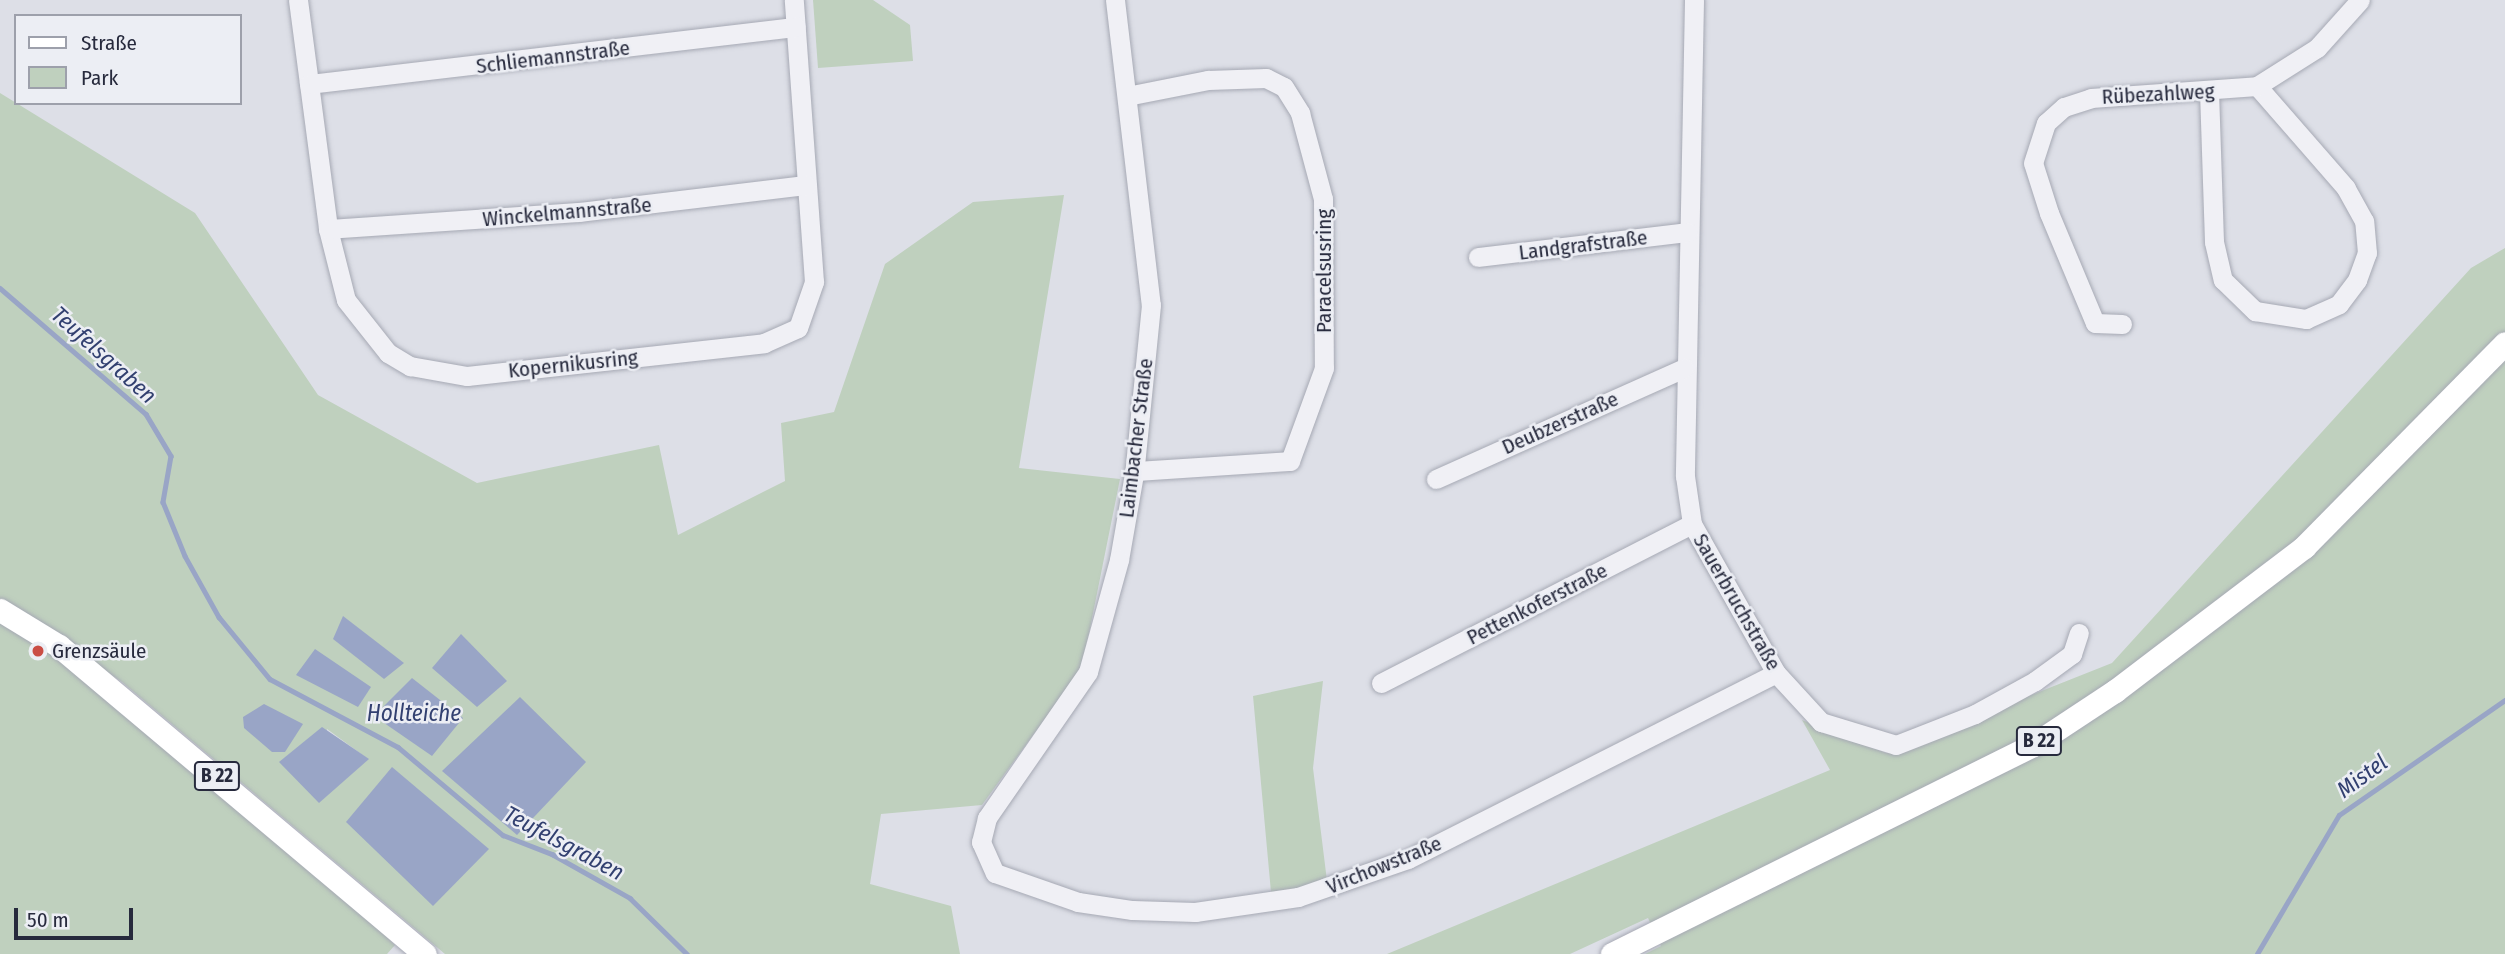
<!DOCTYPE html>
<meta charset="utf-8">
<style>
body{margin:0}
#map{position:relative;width:2505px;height:954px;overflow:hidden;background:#dddfe7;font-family:"Fira Sans Condensed",sans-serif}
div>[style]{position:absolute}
.green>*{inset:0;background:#bfd0be}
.water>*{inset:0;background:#99a5c6}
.stream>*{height:4.5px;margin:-2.25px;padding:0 2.25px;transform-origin:2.25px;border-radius:2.25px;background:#99a5c6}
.roads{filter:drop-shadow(0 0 2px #a6a9b4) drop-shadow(0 0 2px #a6a9b4)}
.minor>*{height:19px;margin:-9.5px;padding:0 9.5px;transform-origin:9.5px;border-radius:9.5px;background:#f0f0f5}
.major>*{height:23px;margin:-11.5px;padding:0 11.5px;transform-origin:11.5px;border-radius:11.5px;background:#fff}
.dots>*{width:19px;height:19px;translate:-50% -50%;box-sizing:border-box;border:4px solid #eceef4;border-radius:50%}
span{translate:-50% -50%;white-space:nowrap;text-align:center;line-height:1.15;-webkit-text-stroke:5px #eceef4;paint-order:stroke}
.shield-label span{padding:2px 5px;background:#eceef4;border:2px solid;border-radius:5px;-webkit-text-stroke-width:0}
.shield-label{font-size:19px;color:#272a3d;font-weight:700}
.street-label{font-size:21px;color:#272a3d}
.poi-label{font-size:21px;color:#272a3d}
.left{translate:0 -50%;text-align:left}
.water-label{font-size:23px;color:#324070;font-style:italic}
.legend{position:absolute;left:14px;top:14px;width:228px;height:91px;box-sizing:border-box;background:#eceef4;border:2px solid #9da0ab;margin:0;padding:9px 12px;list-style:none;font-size:21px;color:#272a3d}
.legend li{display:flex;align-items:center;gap:14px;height:35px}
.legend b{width:35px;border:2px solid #9da0ab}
.scale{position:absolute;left:14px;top:908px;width:119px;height:32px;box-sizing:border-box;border:4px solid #272a3d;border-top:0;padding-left:9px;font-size:21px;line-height:24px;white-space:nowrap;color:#272a3d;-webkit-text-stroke:5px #eceef4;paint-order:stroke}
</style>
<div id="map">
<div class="green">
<div style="clip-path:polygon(813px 0,873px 0,910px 25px,913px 61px,818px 68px)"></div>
<div style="clip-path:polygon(evenodd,0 93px,195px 213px,318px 395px,477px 483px,659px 445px,678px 535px,785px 481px,781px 423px,834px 412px,885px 264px,973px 202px,1064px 195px,1019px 468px,1120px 479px,1082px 668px,982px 805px,881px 814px,870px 884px,951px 906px,960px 954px,445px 954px,122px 682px,0 599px,0 93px,327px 729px,368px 759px,319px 802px,327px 729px)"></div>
<div style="clip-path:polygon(2505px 248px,2505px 954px,1645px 954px,1661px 946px,1648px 918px,1570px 954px,1387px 954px,1830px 770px,1802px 720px,1886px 753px,2112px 663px,2471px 268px)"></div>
<div style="clip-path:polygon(0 621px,73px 665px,300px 855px,395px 945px,387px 954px,0 954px)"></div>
<div style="clip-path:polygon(1323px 681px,1313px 768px,1328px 889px,1272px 903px,1253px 696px)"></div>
</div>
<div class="water">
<div style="clip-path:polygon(343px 616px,404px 663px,384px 679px,333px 639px)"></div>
<div style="clip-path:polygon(461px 634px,507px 681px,477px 707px,432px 668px)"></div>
<div style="clip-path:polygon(315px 649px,371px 687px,358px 707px,296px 675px)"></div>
<div style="clip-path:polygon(412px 678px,463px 718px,432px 756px,374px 716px)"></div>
<div style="clip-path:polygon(520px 697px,586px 762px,517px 835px,442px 771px)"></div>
<div style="clip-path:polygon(264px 704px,303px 724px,285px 752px,272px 752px,244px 728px,243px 717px)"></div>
<div style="clip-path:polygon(322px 727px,369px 759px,319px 803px,279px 762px)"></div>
<div style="clip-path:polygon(392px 767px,489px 849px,433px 906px,346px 822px)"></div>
</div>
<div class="stream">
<div style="left:0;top:288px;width:193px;rotate:40.8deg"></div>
<div style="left:146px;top:414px;width:49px;rotate:59.2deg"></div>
<div style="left:171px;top:456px;width:47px;rotate:99.9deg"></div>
<div style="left:163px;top:502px;width:58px;rotate:67.8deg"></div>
<div style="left:185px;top:556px;width:70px;rotate:60.9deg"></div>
<div style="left:219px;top:617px;width:80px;rotate:50.6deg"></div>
<div style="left:270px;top:679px;width:145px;rotate:28deg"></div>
<div style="left:398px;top:747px;width:137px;rotate:40deg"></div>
<div style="left:503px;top:835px;width:53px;rotate:21.2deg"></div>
<div style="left:552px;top:854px;width:90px;rotate:29.4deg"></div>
<div style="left:630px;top:898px;width:80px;rotate:44.5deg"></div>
<div style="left:2257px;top:954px;width:161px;rotate:-59.5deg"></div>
<div style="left:2339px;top:815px;width:202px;rotate:-34.7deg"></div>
</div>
<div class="roads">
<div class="minor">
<div style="left:298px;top:0;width:231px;rotate:82.5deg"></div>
<div style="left:328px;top:229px;width:73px;rotate:75.8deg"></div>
<div style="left:346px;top:300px;width:68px;rotate:51.6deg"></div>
<div style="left:388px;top:353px;width:26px;rotate:31deg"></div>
<div style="left:410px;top:366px;width:58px;rotate:10deg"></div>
<div style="left:467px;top:376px;width:299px;rotate:-6.3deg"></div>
<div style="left:764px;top:343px;width:37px;rotate:-24deg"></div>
<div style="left:798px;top:328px;width:49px;rotate:-70.8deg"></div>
<div style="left:814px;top:282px;width:283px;rotate:-94.1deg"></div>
<div style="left:1115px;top:0;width:307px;rotate:83.3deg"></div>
<div style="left:1151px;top:305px;width:170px;rotate:95.7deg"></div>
<div style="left:1134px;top:474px;width:87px;rotate:99.9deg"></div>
<div style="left:1119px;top:560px;width:116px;rotate:105.5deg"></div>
<div style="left:1088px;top:672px;width:178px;rotate:124.7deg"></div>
<div style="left:987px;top:818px;width:25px;rotate:104deg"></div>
<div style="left:981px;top:842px;width:34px;rotate:66deg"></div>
<div style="left:995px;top:873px;width:88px;rotate:19.3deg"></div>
<div style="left:1078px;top:902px;width:55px;rotate:8.4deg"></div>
<div style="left:1132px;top:910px;width:63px;rotate:1.8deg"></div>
<div style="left:1195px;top:912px;width:104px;rotate:-8.3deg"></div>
<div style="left:1298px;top:897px;width:116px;rotate:-19.1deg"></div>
<div style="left:1408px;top:859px;width:412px;rotate:-26.8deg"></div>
<div style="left:1694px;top:0;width:476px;rotate:91.1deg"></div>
<div style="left:1685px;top:476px;width:49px;rotate:81.7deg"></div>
<div style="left:1692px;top:524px;width:171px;rotate:60.6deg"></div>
<div style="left:1776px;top:673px;width:67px;rotate:47.4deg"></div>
<div style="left:1821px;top:722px;width:78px;rotate:17deg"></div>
<div style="left:1896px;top:745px;width:85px;rotate:-21.4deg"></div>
<div style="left:1975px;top:714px;width:68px;rotate:-28.8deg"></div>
<div style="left:2035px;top:681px;width:46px;rotate:-36.1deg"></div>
<div style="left:2072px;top:654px;width:22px;rotate:-72deg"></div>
<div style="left:309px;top:84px;width:490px;rotate:-6.7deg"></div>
<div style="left:2209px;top:91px;width:151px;rotate:88.1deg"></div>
<div style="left:2214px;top:242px;width:39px;rotate:77deg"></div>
<div style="left:2223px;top:280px;width:45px;rotate:44.1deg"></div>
<div style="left:2255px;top:311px;width:52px;rotate:8.9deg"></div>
<div style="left:2306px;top:319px;width:36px;rotate:-24deg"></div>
<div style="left:2339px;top:304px;width:30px;rotate:-53deg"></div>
<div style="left:2357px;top:280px;width:29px;rotate:-70deg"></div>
<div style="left:2367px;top:253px;width:32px;rotate:-95deg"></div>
<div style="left:2364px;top:221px;width:38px;rotate:-119deg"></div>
<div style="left:2346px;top:188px;width:135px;rotate:-131.1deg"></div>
<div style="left:1127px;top:96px;width:83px;rotate:-11.2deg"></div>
<div style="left:1208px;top:80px;width:58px;rotate:-2deg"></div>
<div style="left:1266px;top:78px;width:20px;rotate:27deg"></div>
<div style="left:1284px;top:87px;width:31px;rotate:58deg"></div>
<div style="left:1300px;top:113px;width:89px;rotate:75deg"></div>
<div style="left:1323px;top:199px;width:169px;rotate:89.7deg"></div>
<div style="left:1324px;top:368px;width:99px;rotate:110.1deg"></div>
<div style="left:1290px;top:461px;width:156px;rotate:176.3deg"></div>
<div style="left:328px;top:229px;width:252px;rotate:-3.9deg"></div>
<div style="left:579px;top:212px;width:229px;rotate:-6.8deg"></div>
<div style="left:1478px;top:257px;width:211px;rotate:-6.8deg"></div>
<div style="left:2122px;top:324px;width:27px;rotate:-178deg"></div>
<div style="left:2095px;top:323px;width:119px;rotate:-112.7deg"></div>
<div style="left:2049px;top:213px;width:52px;rotate:-107.7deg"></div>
<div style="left:2033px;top:163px;width:42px;rotate:-72deg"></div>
<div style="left:2046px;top:123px;width:24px;rotate:-42deg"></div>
<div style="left:2064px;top:107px;width:28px;rotate:-18deg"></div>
<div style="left:2091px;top:98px;width:166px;rotate:-4.1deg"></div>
<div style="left:2257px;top:86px;width:71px;rotate:-32.3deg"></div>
<div style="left:2317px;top:48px;width:64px;rotate:-48.1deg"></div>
<div style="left:1436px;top:479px;width:272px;rotate:-24.1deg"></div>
<div style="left:1381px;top:683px;width:349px;rotate:-27.1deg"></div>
</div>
<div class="major">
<div style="left:0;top:610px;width:69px;rotate:31.4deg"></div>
<div style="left:59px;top:646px;width:478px;rotate:40.1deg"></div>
<div style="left:1612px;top:954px;width:470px;rotate:-26.4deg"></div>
<div style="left:2033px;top:745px;width:98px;rotate:-33.4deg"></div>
<div style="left:2115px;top:691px;width:238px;rotate:-37.3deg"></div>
<div style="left:2304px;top:547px;width:286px;rotate:-45.4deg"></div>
</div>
</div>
<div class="dots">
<div style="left:38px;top:651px;background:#ca4d44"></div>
</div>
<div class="shield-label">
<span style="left:2039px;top:741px">B 22</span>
<span style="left:217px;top:776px">B 22</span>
</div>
<div class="street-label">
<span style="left:553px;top:57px;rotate:-7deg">Schliemannstraße</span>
<span style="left:2158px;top:94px;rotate:-3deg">Rübezahlweg</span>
<span style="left:567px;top:212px;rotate:-5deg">Winckelmannstraße</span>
<span style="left:1583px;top:245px;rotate:-7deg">Landgrafstraße</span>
<span style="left:1324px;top:271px;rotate:-90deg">Paracelsusring</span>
<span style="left:573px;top:364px;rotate:-6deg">Kopernikusring</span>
<span style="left:1560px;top:423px;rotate:-24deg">Deubzerstraße</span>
<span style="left:1136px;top:438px;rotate:-83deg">Laimbacher Straße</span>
<span style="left:1737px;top:602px;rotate:60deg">Sauerbruchstraße</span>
<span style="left:1537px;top:604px;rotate:-27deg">Pettenkoferstraße</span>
<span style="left:1384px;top:865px;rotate:-22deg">Virchowstraße</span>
</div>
<div class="poi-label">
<span class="left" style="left:52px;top:651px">Grenzsäule</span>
</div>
<div class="water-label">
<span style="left:104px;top:355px;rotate:42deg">Teufelsgraben</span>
<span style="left:414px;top:713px">Hollteiche</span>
<span style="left:2362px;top:776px;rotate:-36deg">Mistel</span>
<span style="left:564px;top:843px;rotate:28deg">Teufelsgraben</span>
</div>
<ul class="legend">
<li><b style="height:9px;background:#fff"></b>Straße</li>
<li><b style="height:19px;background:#bfd0be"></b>Park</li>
</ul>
<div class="scale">50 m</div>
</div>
